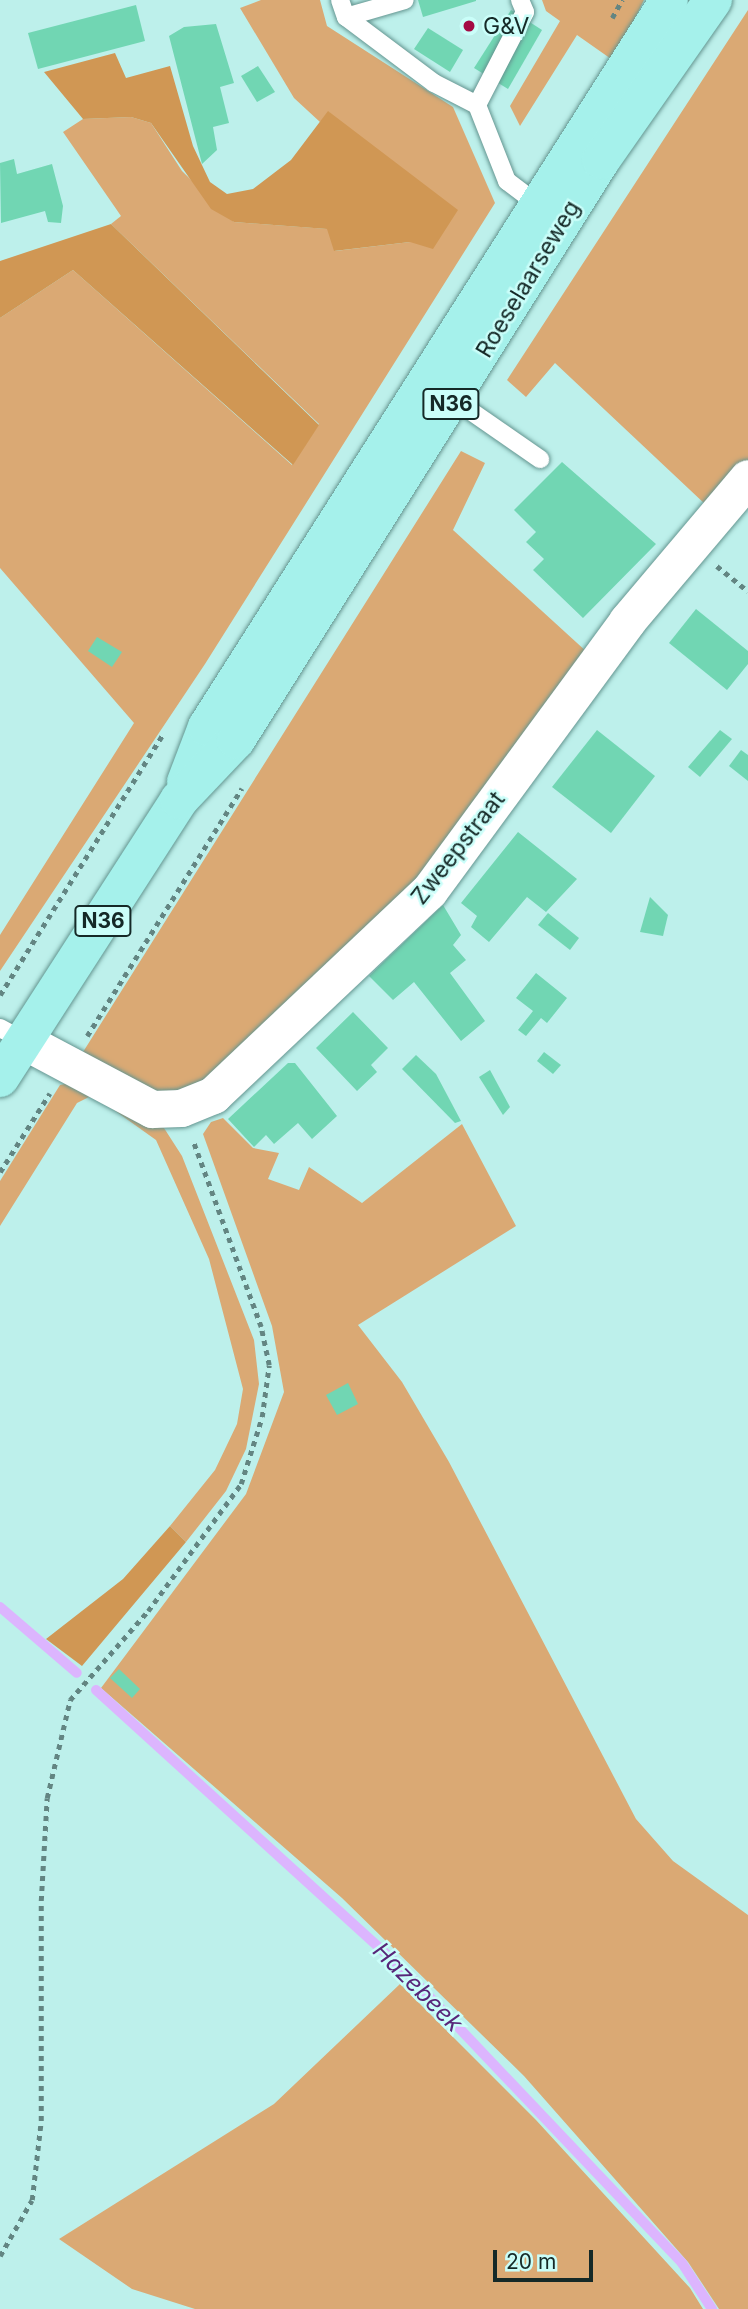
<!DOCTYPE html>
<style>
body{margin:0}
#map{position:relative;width:748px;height:2309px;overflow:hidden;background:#bdf0eb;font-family:Inter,sans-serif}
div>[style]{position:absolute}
.green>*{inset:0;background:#daa974}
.forest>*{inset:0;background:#d09754}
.stream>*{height:10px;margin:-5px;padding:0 5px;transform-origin:5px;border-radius:5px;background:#dcb5fe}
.building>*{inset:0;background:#71d6b3}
.path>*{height:4.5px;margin-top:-2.25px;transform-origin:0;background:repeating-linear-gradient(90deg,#638582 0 5px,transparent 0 10px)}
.roads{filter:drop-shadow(0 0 2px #649590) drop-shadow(0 0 2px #649590)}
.service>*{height:18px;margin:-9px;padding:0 9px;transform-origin:9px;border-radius:9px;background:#fff}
.minor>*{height:37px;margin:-18.5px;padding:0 18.5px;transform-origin:18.5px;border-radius:18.5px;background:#fff}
.primary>*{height:38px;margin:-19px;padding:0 19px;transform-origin:19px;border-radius:19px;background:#a5f1eb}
.dots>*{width:19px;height:19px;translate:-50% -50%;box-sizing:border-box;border:4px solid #cafef9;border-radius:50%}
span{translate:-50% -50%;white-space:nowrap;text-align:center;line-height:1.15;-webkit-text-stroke:5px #cafef9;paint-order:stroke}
.shield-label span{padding:2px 5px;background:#cafef9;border:2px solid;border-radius:5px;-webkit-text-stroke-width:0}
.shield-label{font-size:21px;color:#152927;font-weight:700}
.poi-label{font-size:23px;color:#152927}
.left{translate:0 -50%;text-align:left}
.street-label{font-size:23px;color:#152927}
.water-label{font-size:24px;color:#582679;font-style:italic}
.scale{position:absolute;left:493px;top:2250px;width:100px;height:32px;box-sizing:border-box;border:4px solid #152927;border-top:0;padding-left:9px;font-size:21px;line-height:24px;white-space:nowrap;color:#152927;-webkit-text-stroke:5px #cafef9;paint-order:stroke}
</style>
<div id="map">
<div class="green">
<div style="clip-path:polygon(261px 0,320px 0,327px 26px,453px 107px,495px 203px,205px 664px,0 971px,0 935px,134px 723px,0 568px,0 318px,73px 270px,292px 465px,319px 424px,111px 224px,121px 216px,63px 132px,83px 119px,131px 117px,151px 123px,182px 171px,234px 222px,328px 229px,335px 251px,410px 242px,329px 112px,320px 122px,294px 98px,240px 8px)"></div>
<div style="clip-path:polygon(542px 0,644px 0,614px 61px,577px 35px,520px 126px,510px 106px,560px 21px,546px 11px)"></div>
<div style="clip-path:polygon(748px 10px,748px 462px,706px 505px,555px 363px,526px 397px,507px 380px)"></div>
<div style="clip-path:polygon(461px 451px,485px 463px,453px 530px,588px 653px,443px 858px,203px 1082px,177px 1095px,147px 1095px,83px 1052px)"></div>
<div style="clip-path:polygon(74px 1082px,164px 1128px,182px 1156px,254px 1340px,259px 1384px,246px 1449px,226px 1491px,186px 1542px,170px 1526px,215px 1470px,237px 1424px,243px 1389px,209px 1259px,156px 1140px,93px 1095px,77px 1103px,0 1226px,0 1181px,60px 1085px)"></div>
<div style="clip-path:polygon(223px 1118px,253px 1148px,279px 1153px,268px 1179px,299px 1190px,309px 1167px,362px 1203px,462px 1124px,516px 1226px,358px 1325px,402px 1382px,449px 1462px,636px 1819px,673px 1861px,748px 1915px,748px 2309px,719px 2309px,688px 2262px,524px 2076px,342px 1898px,101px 1688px,246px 1494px,284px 1392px,272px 1326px,203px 1134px,211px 1122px)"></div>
<div style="clip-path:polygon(400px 1984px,536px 2120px,690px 2288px,703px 2309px,195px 2309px,132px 2289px,59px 2239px,274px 2104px)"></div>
</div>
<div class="forest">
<div style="clip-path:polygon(115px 53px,126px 78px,170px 66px,193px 146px,210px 182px,227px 194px,253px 189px,291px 160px,328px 111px,458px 210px,433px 249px,410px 242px,334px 251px,327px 229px,234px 222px,211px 209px,151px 123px,131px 117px,83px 119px,44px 72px)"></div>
<div style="clip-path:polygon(111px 224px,319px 425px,293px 465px,73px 270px,0 318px,0 261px)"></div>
<div style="clip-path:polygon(170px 1526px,186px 1542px,82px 1666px,46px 1639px,123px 1579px)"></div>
</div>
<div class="stream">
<div style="left:0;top:1607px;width:101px;rotate:40.6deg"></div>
<div style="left:96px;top:1690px;width:418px;rotate:42.3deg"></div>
<div style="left:405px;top:1971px;width:402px;rotate:46.5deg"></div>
<div style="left:682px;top:2263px;width:55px;rotate:56.9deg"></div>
</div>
<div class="building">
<div style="clip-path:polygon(418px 0,476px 0,476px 1px,423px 17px)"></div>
<div style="clip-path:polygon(136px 5px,145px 41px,38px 69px,28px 33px)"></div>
<div style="clip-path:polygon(511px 10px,542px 30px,508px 89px,474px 68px)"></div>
<div style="clip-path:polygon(216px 24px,234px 83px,220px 87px,229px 123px,213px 127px,217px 150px,202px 164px,169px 36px,184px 27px)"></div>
<div style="clip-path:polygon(428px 28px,463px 50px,450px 72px,414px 49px)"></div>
<div style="clip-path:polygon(258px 66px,275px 92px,257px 102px,241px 76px)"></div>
<div style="clip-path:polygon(14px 159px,17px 174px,52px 164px,63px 206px,61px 223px,48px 222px,45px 211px,1px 223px,0 163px)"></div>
<div style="clip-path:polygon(562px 462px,656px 544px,583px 618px,533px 570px,544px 559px,526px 542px,536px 532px,514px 510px)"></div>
<div style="clip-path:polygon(696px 609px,748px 651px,748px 664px,727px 690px,669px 643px)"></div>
<div style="clip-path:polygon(97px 637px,122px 652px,112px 667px,88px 651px)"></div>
<div style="clip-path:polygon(597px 730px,655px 776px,611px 833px,552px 787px)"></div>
<div style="clip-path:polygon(720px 730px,732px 739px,700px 777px,688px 767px)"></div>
<div style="clip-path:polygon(741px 750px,748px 755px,748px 781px,729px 766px)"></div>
<div style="clip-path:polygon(518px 832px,577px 879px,546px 912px,527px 897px,489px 942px,471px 927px,477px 916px,461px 903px)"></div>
<div style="clip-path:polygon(650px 897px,668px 915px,663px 936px,640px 932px)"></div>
<div style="clip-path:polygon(443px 905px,461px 935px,453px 945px,466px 960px,450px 973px,485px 1021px,461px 1041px,414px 982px,393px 1000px,369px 976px)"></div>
<div style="clip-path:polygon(548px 913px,579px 938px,570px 950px,538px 925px)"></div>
<div style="clip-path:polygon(536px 973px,567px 998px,547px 1023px,541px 1018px,526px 1036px,518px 1030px,533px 1011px,516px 998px)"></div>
<div style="clip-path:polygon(353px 1012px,388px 1048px,371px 1065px,377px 1072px,357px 1091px,316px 1048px)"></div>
<div style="clip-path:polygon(544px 1052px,561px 1065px,553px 1074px,537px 1061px)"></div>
<div style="clip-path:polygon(416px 1055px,436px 1074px,461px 1121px,455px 1123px,402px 1069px)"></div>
<div style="clip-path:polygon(288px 1063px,295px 1063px,337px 1116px,312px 1139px,298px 1123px,274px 1144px,266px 1135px,254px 1147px,228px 1119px)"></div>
<div style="clip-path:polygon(490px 1070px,510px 1107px,503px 1115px,479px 1077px)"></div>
<div style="clip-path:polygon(348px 1383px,358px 1404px,337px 1415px,326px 1395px)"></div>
<div style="clip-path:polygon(119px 1669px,140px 1689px,132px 1698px,110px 1678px)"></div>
</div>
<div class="path">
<div style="left:612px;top:18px;width:21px;rotate:-61deg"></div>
<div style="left:717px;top:566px;width:40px;rotate:39deg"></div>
<div style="left:0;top:995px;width:308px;rotate:-58deg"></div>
<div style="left:87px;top:1036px;width:292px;rotate:-58deg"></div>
<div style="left:0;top:1172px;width:93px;rotate:-57.7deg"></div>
<div style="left:0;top:2256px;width:64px;rotate:-60.3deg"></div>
<div style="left:32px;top:2200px;width:80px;rotate:-83.5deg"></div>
<div style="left:41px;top:2121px;width:220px;rotate:-90deg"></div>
<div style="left:41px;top:1901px;width:103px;rotate:-86.7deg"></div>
<div style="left:47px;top:1798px;width:101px;rotate:-76.8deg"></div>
<div style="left:70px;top:1700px;width:118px;rotate:-48.8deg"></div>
<div style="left:148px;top:1611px;width:157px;rotate:-53.8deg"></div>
<div style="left:241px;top:1484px;width:70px;rotate:-72.6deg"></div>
<div style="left:262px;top:1417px;width:52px;rotate:-82.3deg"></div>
<div style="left:269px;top:1365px;width:39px;rotate:-102deg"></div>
<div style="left:261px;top:1327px;width:198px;rotate:-110.1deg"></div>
</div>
<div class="roads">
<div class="service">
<div style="left:340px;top:0;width:18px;rotate:71deg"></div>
<div style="left:346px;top:17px;width:110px;rotate:36.9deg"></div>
<div style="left:434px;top:83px;width:48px;rotate:27.1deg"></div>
<div style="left:520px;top:0;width:13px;rotate:67deg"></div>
<div style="left:525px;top:12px;width:105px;rotate:117.3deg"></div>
<div style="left:477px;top:105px;width:82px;rotate:68.5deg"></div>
<div style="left:507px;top:181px;width:41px;rotate:37.1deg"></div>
<div style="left:346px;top:17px;width:61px;rotate:-16.1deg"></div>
<div style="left:449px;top:396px;width:111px;rotate:34.7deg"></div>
<div style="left:0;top:1028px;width:30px;rotate:28deg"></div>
</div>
<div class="minor">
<div style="left:26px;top:1042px;width:143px;rotate:28deg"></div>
<div style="left:152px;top:1109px;width:29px;rotate:-2deg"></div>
<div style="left:181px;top:1108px;width:35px;rotate:-22deg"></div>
<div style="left:213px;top:1095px;width:297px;rotate:-43.4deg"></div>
<div style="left:429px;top:891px;width:335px;rotate:-53.7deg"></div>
<div style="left:627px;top:621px;width:187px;rotate:-49.8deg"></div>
</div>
<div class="primary">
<div style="left:186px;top:782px;width:59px;rotate:-69.1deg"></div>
<div style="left:207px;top:727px;width:861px;rotate:-57.56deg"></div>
<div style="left:0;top:1078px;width:331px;rotate:-57.2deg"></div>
<div style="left:179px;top:800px;width:83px;rotate:-46.5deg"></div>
<div style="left:236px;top:740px;width:685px;rotate:-57.82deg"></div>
<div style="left:601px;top:160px;width:195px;rotate:-55deg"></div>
</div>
</div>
<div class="dots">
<div style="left:469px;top:26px;background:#a40b44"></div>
</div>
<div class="shield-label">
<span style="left:451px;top:404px">N36</span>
<span style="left:103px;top:921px">N36</span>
</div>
<div class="poi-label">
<span class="left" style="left:483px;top:26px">G&amp;V</span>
</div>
<div class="street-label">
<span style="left:528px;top:279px;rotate:-59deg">Roeselaarseweg</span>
<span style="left:458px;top:848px;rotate:-52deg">Zweepstraat</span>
</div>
<div class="water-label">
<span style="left:418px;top:1987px;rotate:45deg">Hazebeek</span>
</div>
<div class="scale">20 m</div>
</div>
